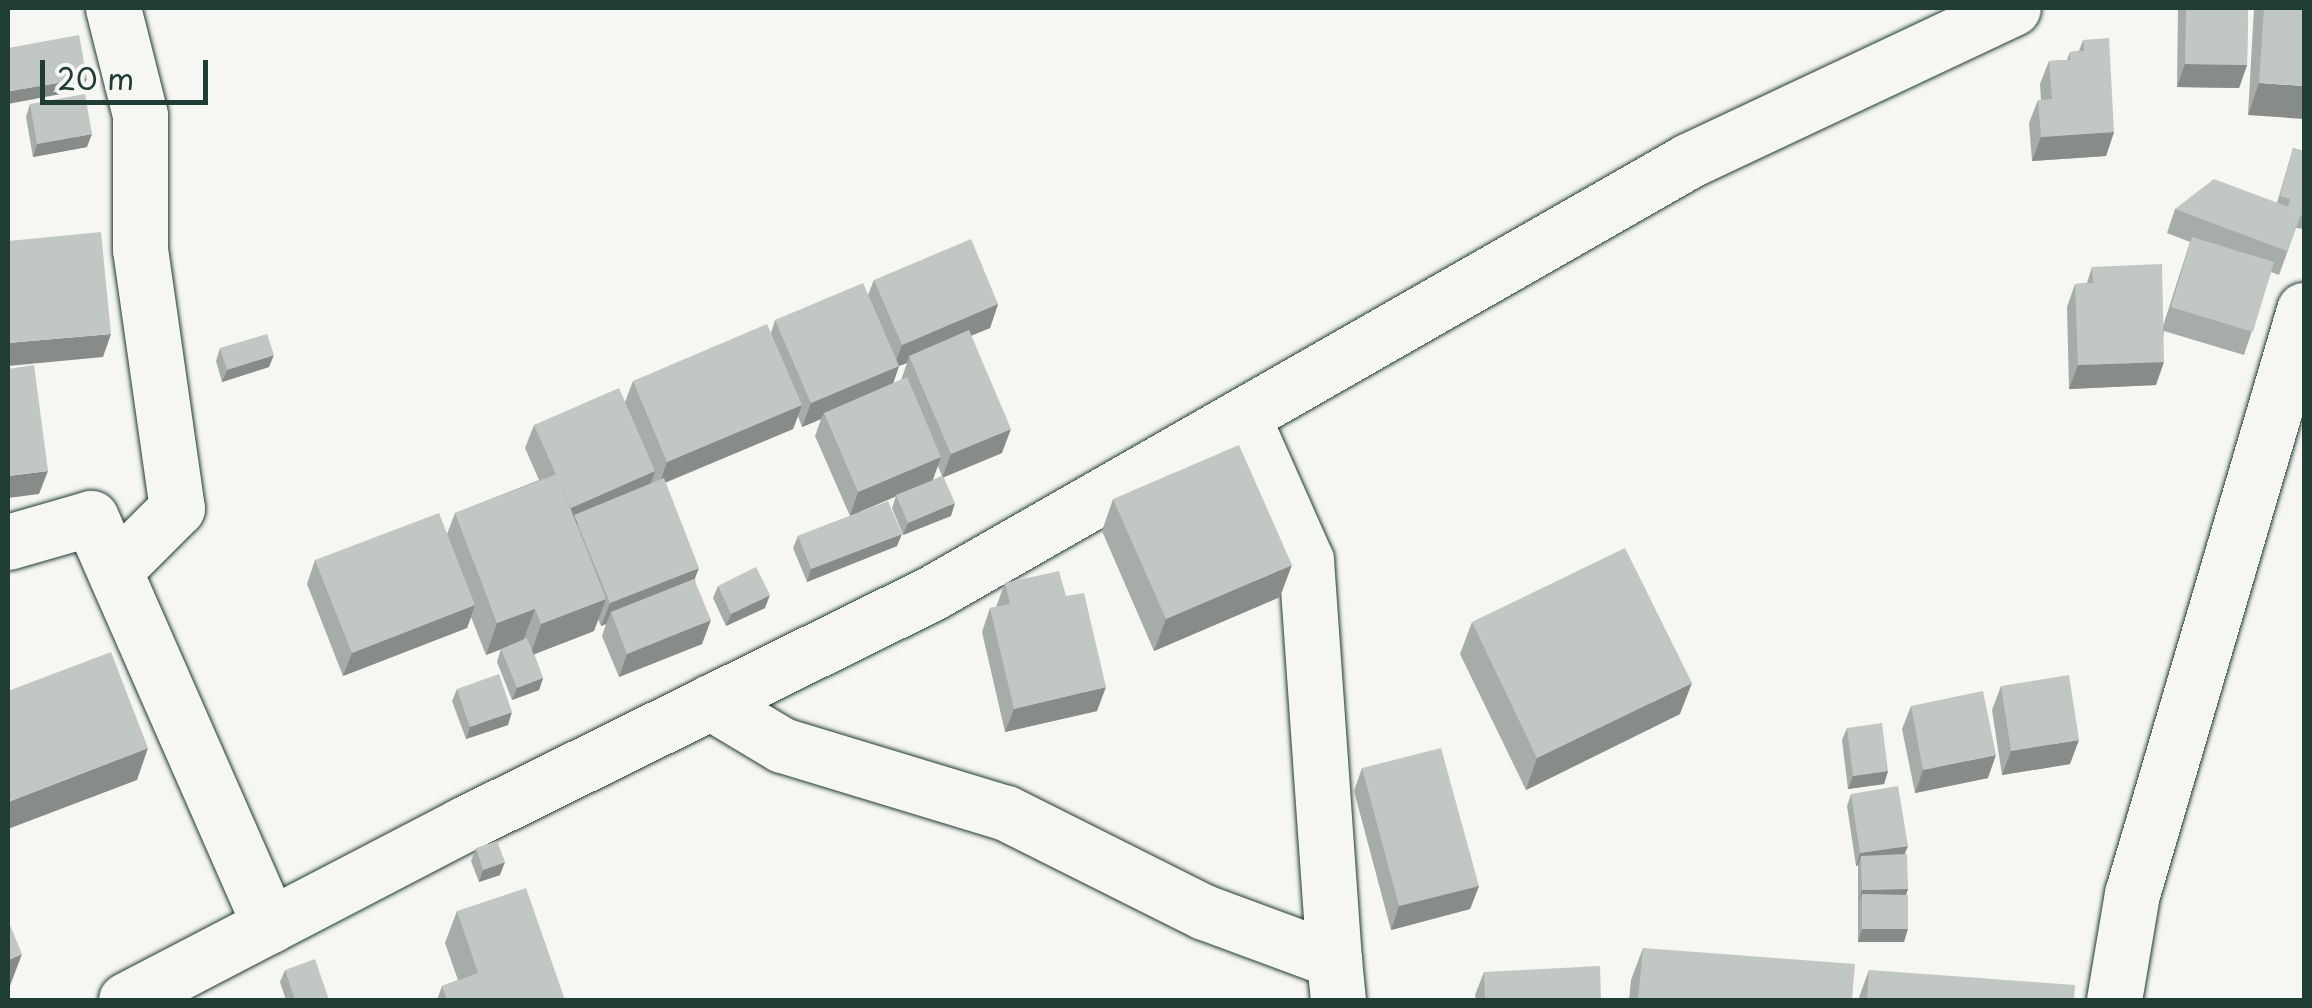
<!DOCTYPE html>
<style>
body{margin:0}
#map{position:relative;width:2312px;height:1008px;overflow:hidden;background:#f6f6f2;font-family:"Playpen Sans",sans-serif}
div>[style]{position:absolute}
.roads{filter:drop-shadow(0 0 2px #1f3d34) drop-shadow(0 0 2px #1f3d34)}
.minor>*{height:55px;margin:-27.5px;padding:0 27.5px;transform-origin:27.5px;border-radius:27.5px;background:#f6f6f2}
.wall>*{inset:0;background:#a6aca8}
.shaded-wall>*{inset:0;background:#878c88}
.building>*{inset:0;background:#c1c8c3}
span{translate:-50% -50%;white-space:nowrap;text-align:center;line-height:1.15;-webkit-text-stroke:10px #f6f6f2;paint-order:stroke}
.frame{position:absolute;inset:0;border:10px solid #1f3d34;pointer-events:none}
.scale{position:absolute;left:40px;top:60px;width:168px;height:45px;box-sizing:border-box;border:5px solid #1f3d34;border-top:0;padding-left:12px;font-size:30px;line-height:35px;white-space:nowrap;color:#1f3d34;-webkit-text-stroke:8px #f6f6f2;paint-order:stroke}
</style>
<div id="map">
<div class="roads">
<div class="minor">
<div style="left:113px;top:8px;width:110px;rotate:75.8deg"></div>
<div style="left:140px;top:115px;width:134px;rotate:90deg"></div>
<div style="left:140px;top:249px;width:262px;rotate:81.9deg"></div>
<div style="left:177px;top:508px;width:86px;rotate:135deg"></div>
<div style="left:1243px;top:418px;width:155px;rotate:66.1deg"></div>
<div style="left:1306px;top:560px;width:401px;rotate:86deg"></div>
<div style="left:8px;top:542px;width:86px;rotate:-16.1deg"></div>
<div style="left:91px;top:518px;width:445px;rotate:66.3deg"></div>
<div style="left:710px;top:702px;width:84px;rotate:30.8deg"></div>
<div style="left:782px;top:745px;width:234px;rotate:16.9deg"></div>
<div style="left:1006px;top:813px;width:221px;rotate:26.6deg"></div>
<div style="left:1204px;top:912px;width:139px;rotate:20.3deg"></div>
<div style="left:1334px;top:960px;width:40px;rotate:84.3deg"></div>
<div style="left:126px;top:1000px;width:379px;rotate:-27.5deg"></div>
<div style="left:462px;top:825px;width:524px;rotate:-26.27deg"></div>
<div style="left:932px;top:593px;width:871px;rotate:-29.74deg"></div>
<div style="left:1688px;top:161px;width:359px;rotate:-25.2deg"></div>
<div style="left:2114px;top:1000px;width:108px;rotate:-80.4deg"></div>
<div style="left:2132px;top:894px;width:609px;rotate:-73.59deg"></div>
</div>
</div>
<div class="wall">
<div style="clip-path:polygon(2178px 8px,2248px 8px,2247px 65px,2239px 88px,2177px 87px)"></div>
<div style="clip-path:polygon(2254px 8px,2304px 8px,2248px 115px)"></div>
<div style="clip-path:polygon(2083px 40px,2114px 132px,2106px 156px,2032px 161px,2029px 123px,2038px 100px,2041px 100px,2040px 84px,2049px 61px,2067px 60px,2070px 52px,2079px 51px)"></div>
<div style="clip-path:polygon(30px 104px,87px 147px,33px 157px,26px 117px)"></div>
<div style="clip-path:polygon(2293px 148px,2304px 151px,2304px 229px,2296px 228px,2279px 275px,2271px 272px,2244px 355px,2164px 331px,2156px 385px,2069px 389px,2067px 307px,2075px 284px,2087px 283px,2092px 267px,2163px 326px,2190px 242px,2167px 233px,2175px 209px,2277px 203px)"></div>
<div style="clip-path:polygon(evenodd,874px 280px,998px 304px,990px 328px,971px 335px,1002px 453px,944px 477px,951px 516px,903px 535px,892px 508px,896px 496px,859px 512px,897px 546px,807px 582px,793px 548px,798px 536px,850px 516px,815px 436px,821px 419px,802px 427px,798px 416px,793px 429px,665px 483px,695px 579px,702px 644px,619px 677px,602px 636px,606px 624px,601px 626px,598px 619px,594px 631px,534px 654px,543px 678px,539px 690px,512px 700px,497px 662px,501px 649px,486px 655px,471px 617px,467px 628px,343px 676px,307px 584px,315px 560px,447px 534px,455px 513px,539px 480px,525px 448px,534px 425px,625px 402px,633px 381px,771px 333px,775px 320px,868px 295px,874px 280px,907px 363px,901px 380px,893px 383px,899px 366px,907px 363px,874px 280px,938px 466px,942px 476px,933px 480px,938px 466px)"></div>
<div style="clip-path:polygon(220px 348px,269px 367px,222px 382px,216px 361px)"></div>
<div style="clip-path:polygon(1113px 499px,1280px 597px,1154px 651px,1102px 531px)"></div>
<div style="clip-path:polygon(1005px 583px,1097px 711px,1005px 732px,982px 632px,990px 608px,996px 607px)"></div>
<div style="clip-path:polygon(718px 586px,765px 608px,726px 626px,713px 598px)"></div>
<div style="clip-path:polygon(1472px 622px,1680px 714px,1526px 790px,1460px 654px)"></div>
<div style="clip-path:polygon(2001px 686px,2070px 764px,2002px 775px,1992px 710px)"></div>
<div style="clip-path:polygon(457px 689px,508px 725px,466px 739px,452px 701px)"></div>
<div style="clip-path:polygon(1911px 706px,1988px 778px,1915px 793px,1902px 729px)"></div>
<div style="clip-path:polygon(1847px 728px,1888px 771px,1884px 784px,1848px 789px,1842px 740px)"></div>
<div style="clip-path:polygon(1362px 768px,1479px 886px,1470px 909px,1391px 930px,1354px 791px)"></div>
<div style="clip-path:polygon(1851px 794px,1904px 854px,1908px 889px,1906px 895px,1904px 942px,1858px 942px,1858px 865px,1856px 866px,1847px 806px)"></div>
<div style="clip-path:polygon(476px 848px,500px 875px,479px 882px,471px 861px)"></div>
<div style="clip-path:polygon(457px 911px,565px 1000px,437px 1000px,442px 986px,458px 980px,445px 943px)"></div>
<div style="clip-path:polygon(1643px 948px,1852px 1000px,1629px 1000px,1631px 980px)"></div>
<div style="clip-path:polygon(285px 970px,329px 1000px,286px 1000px,280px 982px)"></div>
<div style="clip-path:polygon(1869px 970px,2074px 1000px,1858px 1000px)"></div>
<div style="clip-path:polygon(1484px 972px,1601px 1000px,1476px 1000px,1475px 995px)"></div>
</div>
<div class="shaded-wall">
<div style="clip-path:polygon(2185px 64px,2247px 65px,2239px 88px,2177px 87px)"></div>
<div style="clip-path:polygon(87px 78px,82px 90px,8px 104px,10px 91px)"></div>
<div style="clip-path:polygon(2259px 83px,2304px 86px,2304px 119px,2248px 115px)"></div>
<div style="clip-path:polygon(2114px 132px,2106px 156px,2032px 161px,2041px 137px)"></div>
<div style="clip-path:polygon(92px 134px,87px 147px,33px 157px,37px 144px)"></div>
<div style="clip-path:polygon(998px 304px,990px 328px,911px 361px,909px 356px,907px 363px,893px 368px,902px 345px)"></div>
<div style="clip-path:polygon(111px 334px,103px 357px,8px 366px,8px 343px)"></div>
<div style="clip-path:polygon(274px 355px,269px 367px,222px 382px,227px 370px)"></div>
<div style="clip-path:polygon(2164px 362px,2156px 385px,2069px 389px,2078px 365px)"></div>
<div style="clip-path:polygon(899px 366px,891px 390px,824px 413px,821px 419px,802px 427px,811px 403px)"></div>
<div style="clip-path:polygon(802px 405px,793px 429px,659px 485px,667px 462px)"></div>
<div style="clip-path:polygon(1011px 429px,1002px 453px,942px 478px,951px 454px)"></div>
<div style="clip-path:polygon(941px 457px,932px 481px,850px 516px,858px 492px)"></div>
<div style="clip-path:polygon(48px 471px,39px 494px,8px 498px,8px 476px)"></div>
<div style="clip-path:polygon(655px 471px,647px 494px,568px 529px,571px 508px)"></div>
<div style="clip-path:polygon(955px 503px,951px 516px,903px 535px,908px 523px)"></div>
<div style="clip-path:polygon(902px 534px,897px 546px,807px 582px,811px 569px)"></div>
<div style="clip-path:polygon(1292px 565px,1280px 597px,1154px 651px,1166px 619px)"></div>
<div style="clip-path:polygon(699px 568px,690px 591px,611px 612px,606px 624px,601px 626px,610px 603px)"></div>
<div style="clip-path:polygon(770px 595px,765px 608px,726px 626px,731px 614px)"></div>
<div style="clip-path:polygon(606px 599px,594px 631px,530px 656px,541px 624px)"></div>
<div style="clip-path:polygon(475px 605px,467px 628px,343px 676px,352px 653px)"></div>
<div style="clip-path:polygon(535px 609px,523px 641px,486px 655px,497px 623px)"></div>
<div style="clip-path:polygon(711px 620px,702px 644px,619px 677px,627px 654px)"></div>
<div style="clip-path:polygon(543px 678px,539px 690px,512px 700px,517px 688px)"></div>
<div style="clip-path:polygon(1692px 683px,1680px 714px,1526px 790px,1537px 758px)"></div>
<div style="clip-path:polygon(1106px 687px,1097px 711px,1005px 732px,1014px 709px)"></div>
<div style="clip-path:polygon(512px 712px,508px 725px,466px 739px,470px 727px)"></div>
<div style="clip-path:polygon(2079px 740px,2070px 764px,2002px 775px,2011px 751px)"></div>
<div style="clip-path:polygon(148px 748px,137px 780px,8px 829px,8px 802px)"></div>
<div style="clip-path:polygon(1996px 755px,1988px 778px,1915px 793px,1923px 770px)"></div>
<div style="clip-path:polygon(1888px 771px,1884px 784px,1848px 789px,1853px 776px)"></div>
<div style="clip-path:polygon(1908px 846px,1903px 858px,1861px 856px,1858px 865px,1856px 866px,1860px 853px)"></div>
<div style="clip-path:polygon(505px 862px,500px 875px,479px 882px,483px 870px)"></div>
<div style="clip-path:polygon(1479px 886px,1470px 909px,1391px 930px,1399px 906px)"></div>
<div style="clip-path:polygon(1908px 889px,1903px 902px,1862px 894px,1858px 903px,1862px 890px)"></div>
<div style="clip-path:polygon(1862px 929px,1908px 929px,1904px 942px,1858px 942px)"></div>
<div style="clip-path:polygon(22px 954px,10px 986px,8px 987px,8px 960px)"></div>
</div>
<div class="building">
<div style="clip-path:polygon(2186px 8px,2248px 8px,2247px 65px,2185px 64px)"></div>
<div style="clip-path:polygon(2264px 8px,2304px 8px,2304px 86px,2259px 83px)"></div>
<div style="clip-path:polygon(79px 35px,87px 78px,10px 91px,8px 78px,8px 48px)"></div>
<div style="clip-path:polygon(2109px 38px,2114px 132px,2041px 137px,2038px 100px,2052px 99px,2049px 61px,2070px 60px,2070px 52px,2084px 51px,2083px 40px)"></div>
<div style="clip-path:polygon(85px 94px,92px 134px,37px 144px,30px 104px)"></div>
<div style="clip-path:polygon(2293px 148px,2304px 151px,2304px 216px,2301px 215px,2302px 212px,2288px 207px,2290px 199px,2280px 196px)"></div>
<div style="clip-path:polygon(2214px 179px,2302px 212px,2287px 251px,2175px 209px)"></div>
<div style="clip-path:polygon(101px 232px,111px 334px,8px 343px,8px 241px)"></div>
<div style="clip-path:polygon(2192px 237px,2274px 262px,2253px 332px,2171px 307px)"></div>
<div style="clip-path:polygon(971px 239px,998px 304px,902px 345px,874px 280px)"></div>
<div style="clip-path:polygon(2162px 264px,2164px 362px,2078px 365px,2075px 284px,2093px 283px,2092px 267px)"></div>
<div style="clip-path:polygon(863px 283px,899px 366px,811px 403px,775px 320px)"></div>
<div style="clip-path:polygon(767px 324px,802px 405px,667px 462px,633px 381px)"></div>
<div style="clip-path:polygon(969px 330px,1011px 429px,951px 454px,909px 356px)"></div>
<div style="clip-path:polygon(267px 334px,274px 355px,227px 370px,220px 348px)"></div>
<div style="clip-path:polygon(34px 365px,48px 471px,8px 476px,8px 369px)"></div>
<div style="clip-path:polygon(907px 377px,941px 457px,858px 492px,824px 413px)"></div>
<div style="clip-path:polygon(619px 388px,655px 471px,571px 508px,534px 425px)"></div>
<div style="clip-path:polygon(1239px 445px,1292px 565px,1166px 619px,1113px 499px)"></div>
<div style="clip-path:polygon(557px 474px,606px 599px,541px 624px,535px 609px,497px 623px,455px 513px)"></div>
<div style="clip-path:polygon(943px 476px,955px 503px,908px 523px,896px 495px)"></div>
<div style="clip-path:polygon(664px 478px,699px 568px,610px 603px,574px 515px)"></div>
<div style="clip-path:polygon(888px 501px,902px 534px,811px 569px,798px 536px)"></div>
<div style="clip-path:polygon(439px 513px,475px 605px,352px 653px,315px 560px)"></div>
<div style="clip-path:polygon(1625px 548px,1692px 683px,1537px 758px,1472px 622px)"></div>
<div style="clip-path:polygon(756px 567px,770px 595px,731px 614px,718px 586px)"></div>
<div style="clip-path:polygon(1059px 571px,1066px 596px,1084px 593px,1106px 687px,1014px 709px,990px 608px,1010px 604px,1005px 583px)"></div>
<div style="clip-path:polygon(694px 579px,711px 620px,627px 654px,611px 612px)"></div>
<div style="clip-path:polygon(527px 638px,543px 678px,517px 688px,501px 649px)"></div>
<div style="clip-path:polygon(111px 652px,148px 748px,8px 802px,8px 691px)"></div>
<div style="clip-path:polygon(499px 674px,512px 712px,470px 727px,457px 689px)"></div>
<div style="clip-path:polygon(2069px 675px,2079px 740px,2011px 751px,2001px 686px)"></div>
<div style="clip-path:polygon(1983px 691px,1996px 755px,1923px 770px,1911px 706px)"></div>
<div style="clip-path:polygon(1882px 723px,1888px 771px,1853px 776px,1847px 728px)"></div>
<div style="clip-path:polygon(1441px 748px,1479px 886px,1399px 906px,1362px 768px)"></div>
<div style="clip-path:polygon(1898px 786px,1908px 846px,1860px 853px,1851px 794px)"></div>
<div style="clip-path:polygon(497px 841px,505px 862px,483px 870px,476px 848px)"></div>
<div style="clip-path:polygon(1907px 854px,1908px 889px,1862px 890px,1861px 856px)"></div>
<div style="clip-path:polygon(526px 888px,565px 1000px,447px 1000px,442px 986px,478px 973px,457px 911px)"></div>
<div style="clip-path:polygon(1862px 894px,1908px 895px,1908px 929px,1862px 929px)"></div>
<div style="clip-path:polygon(8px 920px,22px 954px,8px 960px)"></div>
<div style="clip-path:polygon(1643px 948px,1855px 964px,1852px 1000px,1638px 1000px)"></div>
<div style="clip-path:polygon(315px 959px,329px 1000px,295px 1000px,285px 970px)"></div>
<div style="clip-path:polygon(1600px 966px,1601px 1000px,1485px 1000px,1484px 972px)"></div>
<div style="clip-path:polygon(1869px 970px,2075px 985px,2074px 1000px,1867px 1000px)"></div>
</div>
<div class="frame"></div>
<div class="scale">20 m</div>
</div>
